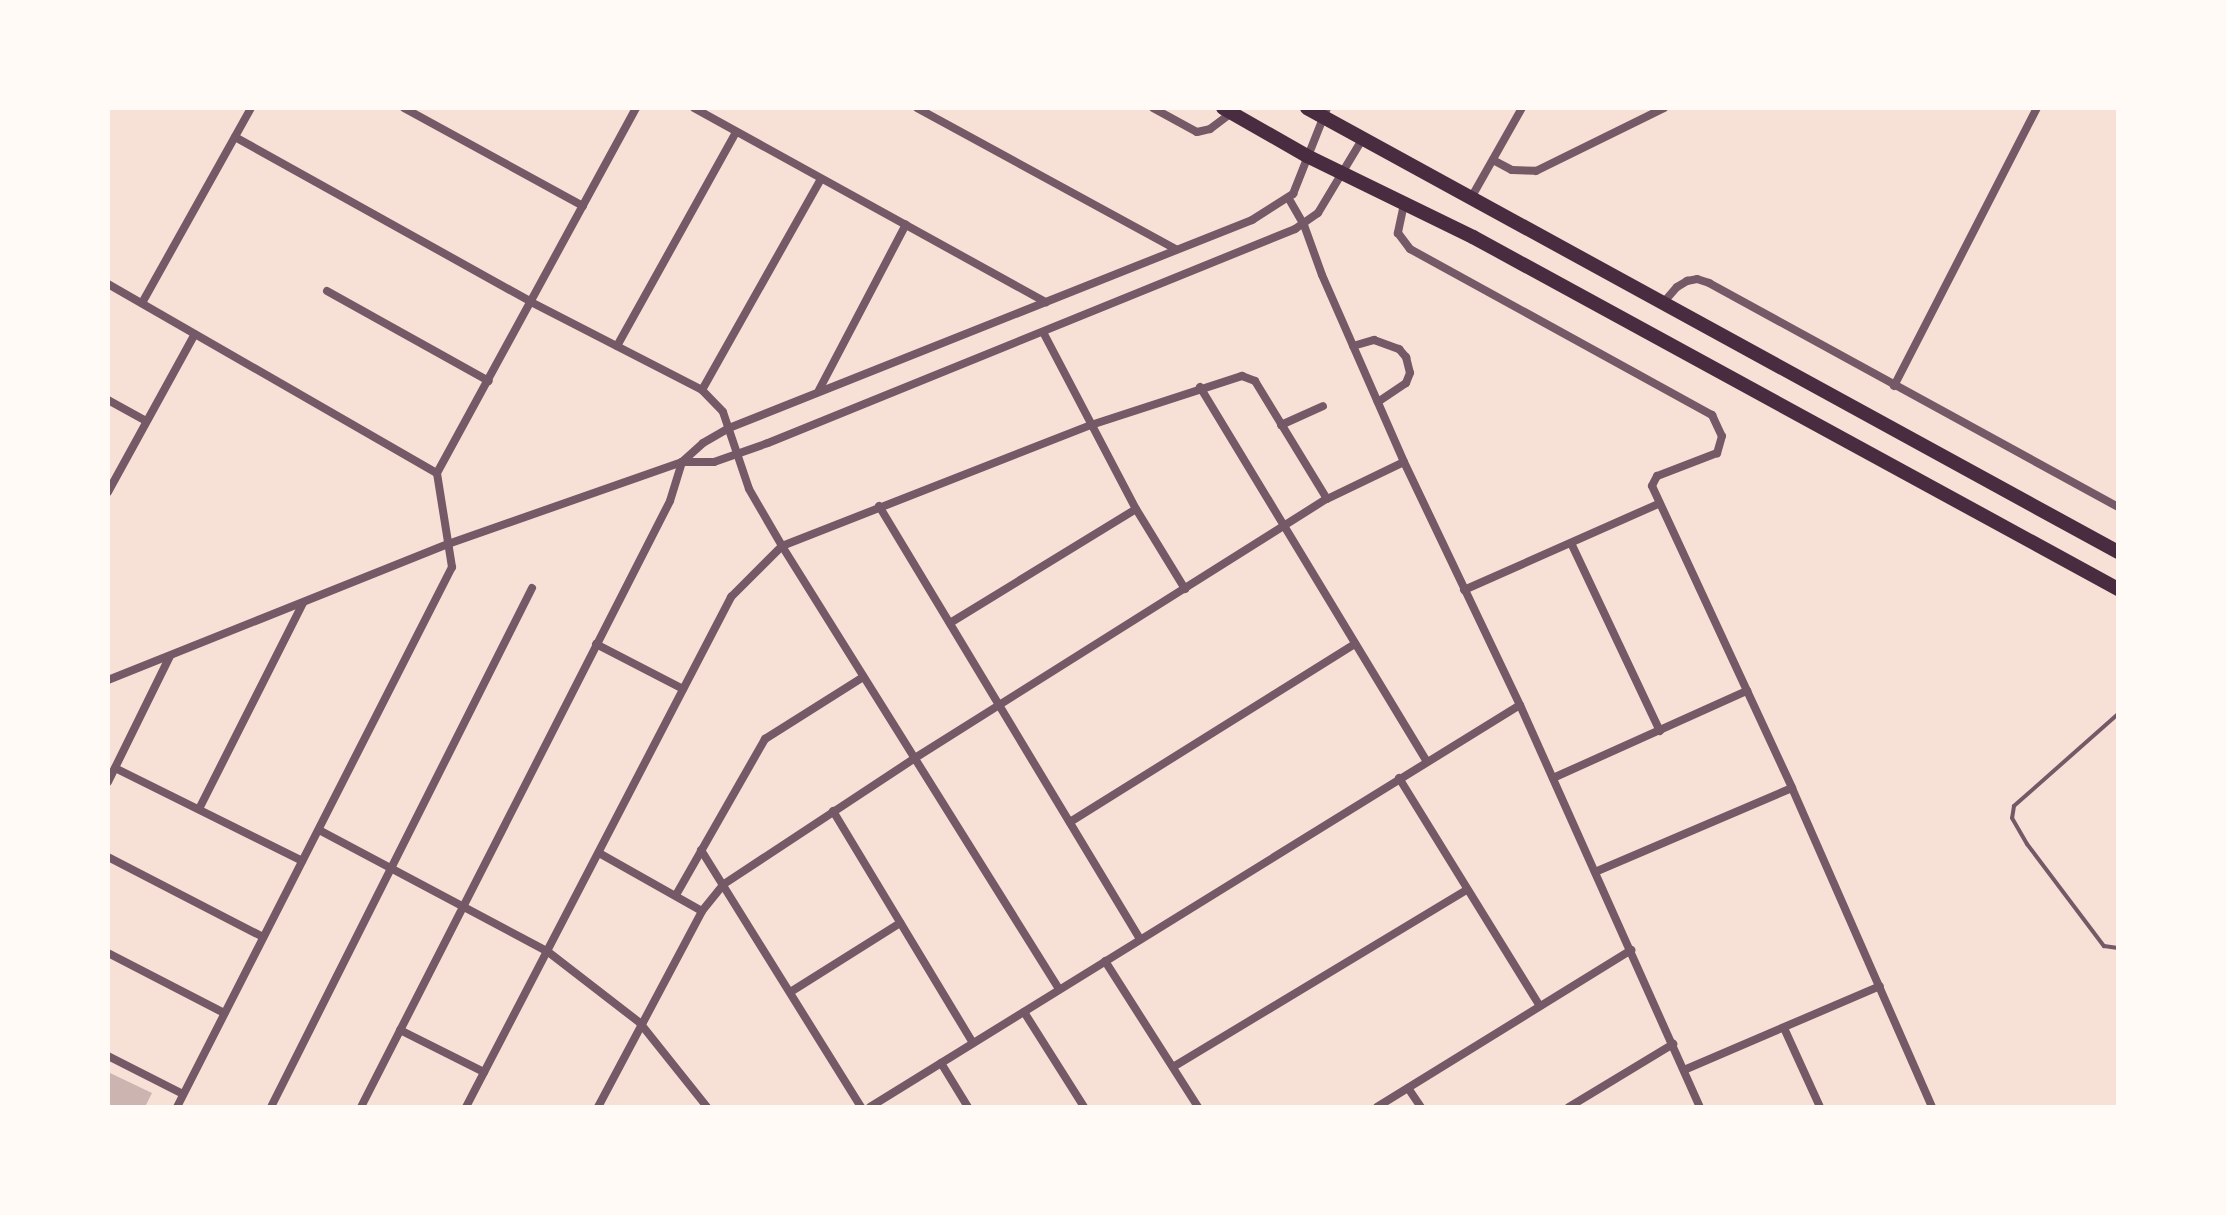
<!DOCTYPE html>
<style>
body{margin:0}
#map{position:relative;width:2226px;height:1215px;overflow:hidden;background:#f7e1d7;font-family:"Alegreya Sans",sans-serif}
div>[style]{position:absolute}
.building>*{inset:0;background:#ccb4b1}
.service>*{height:4px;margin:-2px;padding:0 2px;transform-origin:2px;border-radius:2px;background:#755966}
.minor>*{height:8px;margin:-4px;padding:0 4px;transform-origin:4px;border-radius:4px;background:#755966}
.primary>*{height:14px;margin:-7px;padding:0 7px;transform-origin:7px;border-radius:7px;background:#4a2c40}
span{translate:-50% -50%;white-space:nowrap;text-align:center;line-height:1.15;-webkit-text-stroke:8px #fffaf5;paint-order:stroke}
.frame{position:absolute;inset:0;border:110px solid #fffaf5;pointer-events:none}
</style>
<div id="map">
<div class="building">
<div style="clip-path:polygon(108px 1072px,152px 1093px,145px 1107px,108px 1107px)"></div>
</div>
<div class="service">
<div style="left:2118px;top:714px;width:139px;rotate:138.5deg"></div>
<div style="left:2014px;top:806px;width:12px;rotate:99deg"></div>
<div style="left:2012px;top:818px;width:30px;rotate:60deg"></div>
<div style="left:2027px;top:844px;width:128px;rotate:53deg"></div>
<div style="left:2104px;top:946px;width:14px;rotate:8deg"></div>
</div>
<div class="minor">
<div style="left:404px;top:108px;width:204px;rotate:28.7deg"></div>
<div style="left:694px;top:108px;width:402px;rotate:28.9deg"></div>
<div style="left:917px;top:108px;width:295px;rotate:28.6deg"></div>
<div style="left:1153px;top:108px;width:50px;rotate:28.6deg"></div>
<div style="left:1197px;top:132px;width:13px;rotate:-13deg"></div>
<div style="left:1210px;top:129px;width:26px;rotate:-37deg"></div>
<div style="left:235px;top:137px;width:339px;rotate:29.1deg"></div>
<div style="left:531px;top:302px;width:192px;rotate:27.2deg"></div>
<div style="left:702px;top:390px;width:30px;rotate:46deg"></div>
<div style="left:723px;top:412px;width:81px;rotate:71.3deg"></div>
<div style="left:749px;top:489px;width:66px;rotate:59.9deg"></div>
<div style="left:782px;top:546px;width:522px;rotate:57.98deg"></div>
<div style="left:1493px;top:160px;width:21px;rotate:28deg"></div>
<div style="left:1512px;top:170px;width:24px;rotate:2deg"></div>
<div style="left:1536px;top:171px;width:143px;rotate:-26.2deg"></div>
<div style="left:1471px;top:198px;width:103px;rotate:-60.5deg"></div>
<div style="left:1289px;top:199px;width:30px;rotate:60deg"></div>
<div style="left:1304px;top:225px;width:53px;rotate:70.2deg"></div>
<div style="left:1322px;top:275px;width:204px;rotate:66.3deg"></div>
<div style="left:1404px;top:462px;width:269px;rotate:64.5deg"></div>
<div style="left:1520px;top:705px;width:440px;rotate:65.9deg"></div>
<div style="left:1404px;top:204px;width:30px;rotate:102deg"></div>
<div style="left:1398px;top:233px;width:20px;rotate:53deg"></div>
<div style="left:1410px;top:249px;width:345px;rotate:28.8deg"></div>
<div style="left:1712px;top:415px;width:23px;rotate:65deg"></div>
<div style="left:1722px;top:436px;width:18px;rotate:106deg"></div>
<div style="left:1717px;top:453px;width:64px;rotate:159deg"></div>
<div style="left:1657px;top:476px;width:11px;rotate:117deg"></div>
<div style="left:1652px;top:486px;width:333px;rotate:65.1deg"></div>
<div style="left:1792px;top:788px;width:348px;rotate:66.3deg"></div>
<div style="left:108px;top:284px;width:379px;rotate:29.9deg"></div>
<div style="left:327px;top:291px;width:185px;rotate:29.1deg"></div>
<div style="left:142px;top:303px;width:223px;rotate:-60.8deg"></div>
<div style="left:1663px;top:303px;width:21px;rotate:-49deg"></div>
<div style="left:1677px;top:287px;width:12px;rotate:-31deg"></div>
<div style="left:1687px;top:281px;width:10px;rotate:-11deg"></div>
<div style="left:1697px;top:279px;width:13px;rotate:18deg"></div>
<div style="left:1709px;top:283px;width:466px;rotate:28.7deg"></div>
<div style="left:1043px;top:332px;width:200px;rotate:62.3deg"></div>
<div style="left:1136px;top:509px;width:94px;rotate:58.5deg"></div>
<div style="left:617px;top:346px;width:245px;rotate:-60.9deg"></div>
<div style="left:1353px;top:346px;width:22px;rotate:-16deg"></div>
<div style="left:1374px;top:340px;width:27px;rotate:20deg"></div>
<div style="left:1399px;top:349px;width:11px;rotate:49deg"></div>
<div style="left:1406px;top:357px;width:16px;rotate:76deg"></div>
<div style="left:1410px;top:373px;width:11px;rotate:112deg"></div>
<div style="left:1406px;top:383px;width:34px;rotate:146deg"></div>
<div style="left:1894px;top:386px;width:313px;rotate:-62.8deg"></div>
<div style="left:1200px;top:387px;width:438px;rotate:58.8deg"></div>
<div style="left:702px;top:390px;width:242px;rotate:-60.6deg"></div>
<div style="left:819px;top:390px;width:187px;rotate:-62.3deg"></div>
<div style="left:108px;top:400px;width:43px;rotate:28.9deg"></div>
<div style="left:1281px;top:425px;width:46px;rotate:-24.3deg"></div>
<div style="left:108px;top:492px;width:180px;rotate:-61.2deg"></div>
<div style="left:879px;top:506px;width:506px;rotate:58.92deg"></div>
<div style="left:1571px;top:543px;width:208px;rotate:64.7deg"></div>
<div style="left:1464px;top:590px;width:214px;rotate:-23.9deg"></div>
<div style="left:950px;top:623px;width:218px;rotate:-31.5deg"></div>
<div style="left:596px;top:644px;width:98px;rotate:27.3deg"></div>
<div style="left:108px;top:680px;width:366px;rotate:-21.8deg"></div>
<div style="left:448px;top:544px;width:248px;rotate:-19.3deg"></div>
<div style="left:682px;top:462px;width:32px"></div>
<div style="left:714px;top:462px;width:57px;rotate:-19.4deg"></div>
<div style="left:768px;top:443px;width:569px;rotate:-22.1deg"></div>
<div style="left:1295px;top:229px;width:28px;rotate:-35deg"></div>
<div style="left:1318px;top:213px;width:87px;rotate:-59deg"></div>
<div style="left:115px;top:768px;width:209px;rotate:26.4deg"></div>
<div style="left:1399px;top:778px;width:268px;rotate:58.3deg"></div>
<div style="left:1553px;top:778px;width:213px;rotate:-24.2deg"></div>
<div style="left:108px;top:782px;width:140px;rotate:-63.8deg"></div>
<div style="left:199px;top:809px;width:231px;rotate:-63.2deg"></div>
<div style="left:833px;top:811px;width:271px;rotate:58.9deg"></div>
<div style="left:1070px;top:822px;width:336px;rotate:-32deg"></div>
<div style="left:319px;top:830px;width:258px;rotate:28deg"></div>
<div style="left:547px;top:951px;width:118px;rotate:37.7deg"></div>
<div style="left:640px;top:1023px;width:107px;rotate:51.4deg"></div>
<div style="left:701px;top:850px;width:303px;rotate:58.1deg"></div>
<div style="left:599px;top:853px;width:118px;rotate:29.4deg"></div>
<div style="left:108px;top:857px;width:174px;rotate:27.3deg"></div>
<div style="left:1595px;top:872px;width:214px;rotate:-23.1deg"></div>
<div style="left:676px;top:895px;width:180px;rotate:-60.3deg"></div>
<div style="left:765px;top:739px;width:116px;rotate:-32.3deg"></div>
<div style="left:108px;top:953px;width:131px;rotate:27.3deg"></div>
<div style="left:1105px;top:961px;width:173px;rotate:57.5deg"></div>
<div style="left:792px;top:991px;width:128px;rotate:-32.2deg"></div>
<div style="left:1024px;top:1012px;width:112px;rotate:57.7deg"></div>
<div style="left:1784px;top:1028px;width:87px;rotate:65.5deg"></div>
<div style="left:400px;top:1030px;width:94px;rotate:26.6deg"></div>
<div style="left:108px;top:1056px;width:84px;rotate:26.9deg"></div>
<div style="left:941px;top:1063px;width:52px;rotate:58.5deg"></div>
<div style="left:1173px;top:1067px;width:342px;rotate:-31.1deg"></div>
<div style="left:1684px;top:1070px;width:213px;rotate:-23.2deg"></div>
<div style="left:1408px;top:1088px;width:23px;rotate:56deg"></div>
<div style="left:177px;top:1107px;width:606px;rotate:-63.01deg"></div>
<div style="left:452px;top:567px;width:95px;rotate:-99.1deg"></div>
<div style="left:437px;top:473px;width:416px;rotate:-61.4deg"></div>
<div style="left:271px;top:1107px;width:581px;rotate:-63.3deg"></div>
<div style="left:361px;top:1107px;width:680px;rotate:-62.98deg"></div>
<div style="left:670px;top:501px;width:41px;rotate:-72.9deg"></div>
<div style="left:682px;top:462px;width:28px;rotate:-42deg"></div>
<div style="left:703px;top:443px;width:30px;rotate:-30deg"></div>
<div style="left:729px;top:428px;width:563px;rotate:-21.69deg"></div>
<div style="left:1252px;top:220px;width:49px;rotate:-32.4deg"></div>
<div style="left:1293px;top:194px;width:92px;rotate:-68.4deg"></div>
<div style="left:466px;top:1107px;width:575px;rotate:-62.54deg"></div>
<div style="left:731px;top:597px;width:72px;rotate:-45deg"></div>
<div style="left:782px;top:546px;width:332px;rotate:-21.4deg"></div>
<div style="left:1091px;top:425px;width:159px;rotate:-18deg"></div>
<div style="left:1242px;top:376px;width:14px;rotate:21deg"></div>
<div style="left:1255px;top:381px;width:138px;rotate:58.6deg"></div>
<div style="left:598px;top:1107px;width:222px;rotate:-62deg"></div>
<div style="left:702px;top:911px;width:35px;rotate:-51deg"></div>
<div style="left:724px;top:884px;width:229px;rotate:-33.4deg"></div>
<div style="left:915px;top:758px;width:487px;rotate:-32.2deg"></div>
<div style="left:1327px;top:499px;width:85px;rotate:-25.7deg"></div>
<div style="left:870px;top:1107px;width:764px;rotate:-31.74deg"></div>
<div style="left:1377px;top:1107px;width:299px;rotate:-31.7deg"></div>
<div style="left:1569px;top:1107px;width:122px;rotate:-31.2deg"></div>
</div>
<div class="primary">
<div style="left:1223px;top:108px;width:97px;rotate:29.7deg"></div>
<div style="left:1307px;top:156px;width:185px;rotate:26deg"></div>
<div style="left:1473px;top:237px;width:735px;rotate:28.62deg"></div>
<div style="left:1307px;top:108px;width:925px;rotate:28.7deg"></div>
</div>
<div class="frame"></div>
</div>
